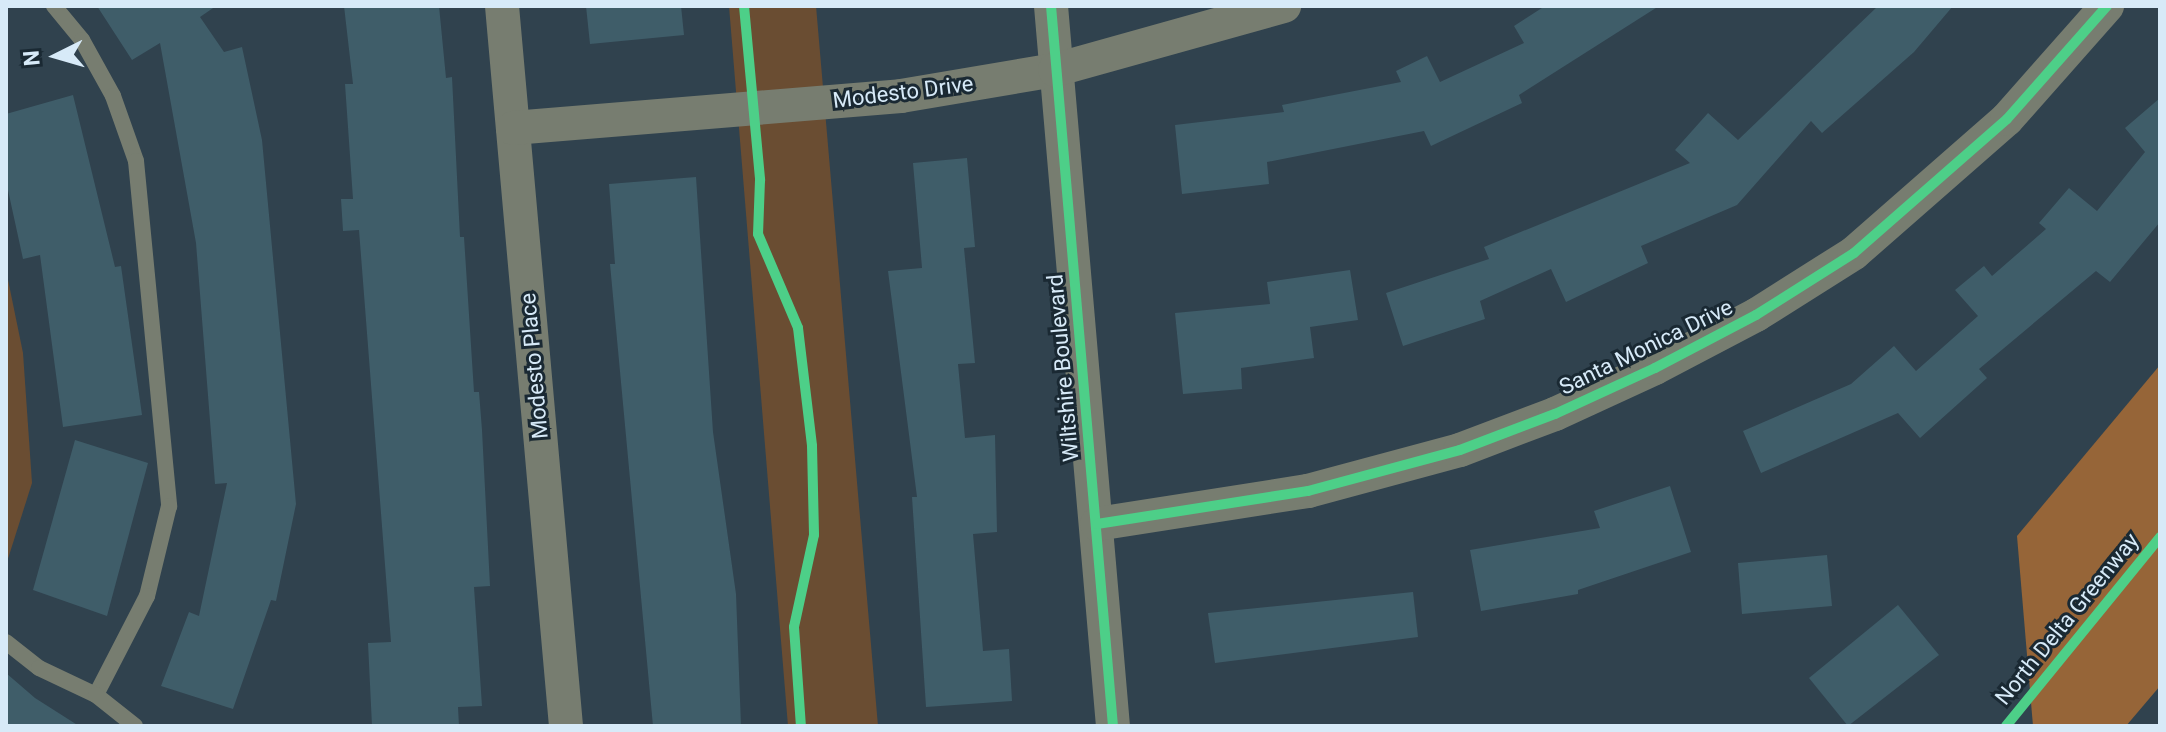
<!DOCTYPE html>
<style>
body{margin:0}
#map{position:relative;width:2166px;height:732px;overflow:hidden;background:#30424e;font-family:Roboto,sans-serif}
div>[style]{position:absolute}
.green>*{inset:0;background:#6a4d32}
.forest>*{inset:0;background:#966538}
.building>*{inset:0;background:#3f5d69}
.service>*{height:16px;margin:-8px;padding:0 8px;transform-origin:8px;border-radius:8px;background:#777d70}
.minor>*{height:34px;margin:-17px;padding:0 17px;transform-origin:17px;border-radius:17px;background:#777d70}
.cycleway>*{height:10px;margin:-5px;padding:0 5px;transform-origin:5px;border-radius:5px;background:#4dcf88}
span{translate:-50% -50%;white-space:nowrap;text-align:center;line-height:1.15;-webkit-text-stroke:6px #1a2933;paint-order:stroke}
.street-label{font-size:22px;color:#d7eaf8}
.frame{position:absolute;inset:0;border:8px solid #d7eaf8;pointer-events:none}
.north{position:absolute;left:16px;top:16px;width:80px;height:80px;-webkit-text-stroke:6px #1a2933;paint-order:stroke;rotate:265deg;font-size:22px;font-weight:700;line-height:32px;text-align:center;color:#d7eaf8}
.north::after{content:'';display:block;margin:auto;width:28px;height:36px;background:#d7eaf8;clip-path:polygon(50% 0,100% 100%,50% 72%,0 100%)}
</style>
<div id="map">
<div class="green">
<div style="clip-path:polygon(729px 6px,816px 6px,878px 726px,788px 726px)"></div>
<div style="clip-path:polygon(6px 270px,23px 353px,32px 483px,6px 565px)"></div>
</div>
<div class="forest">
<div style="clip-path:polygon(2160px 365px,2160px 686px,2126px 726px,2033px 726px,2017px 536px)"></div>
</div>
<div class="building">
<div style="clip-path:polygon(97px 6px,216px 6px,200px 17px,224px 52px,242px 47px,262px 140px,296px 504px,276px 601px,271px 600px,233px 709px,161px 686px,189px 612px,199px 616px,227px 483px,215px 484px,196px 243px,160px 43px,132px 60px)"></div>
<div style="clip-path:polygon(344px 6px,439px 6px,446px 78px,452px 77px,460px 237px,464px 237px,474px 392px,479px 392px,482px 430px,490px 586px,474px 587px,482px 706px,458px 707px,459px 726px,372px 726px,368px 643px,391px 642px,359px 230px,343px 231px,341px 199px,353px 199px,345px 84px,353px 84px)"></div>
<div style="clip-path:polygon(586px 6px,681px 6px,684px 35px,590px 44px)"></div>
<div style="clip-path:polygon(1545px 6px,1659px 6px,1519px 95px,1522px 103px,1431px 146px,1424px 131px,1267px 162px,1269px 184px,1182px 194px,1175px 125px,1284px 112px,1282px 105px,1401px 82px,1396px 71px,1427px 56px,1440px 82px,1524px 43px,1514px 26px)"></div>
<div style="clip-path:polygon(1878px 6px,1953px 6px,1914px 52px,1822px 133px,1811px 121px,1737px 205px,1641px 246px,1648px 263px,1566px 302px,1551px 269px,1480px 301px,1485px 319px,1403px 346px,1386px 293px,1489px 259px,1484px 247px,1690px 163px,1675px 150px,1708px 113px,1738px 140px)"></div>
<div style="clip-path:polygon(73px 95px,115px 267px,121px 266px,142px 415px,63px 427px,40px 255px,23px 259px,6px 181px,6px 114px)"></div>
<div style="clip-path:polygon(2160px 98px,2160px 222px,2110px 282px,2096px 271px,1979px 369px,1987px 378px,1920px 438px,1898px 413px,1761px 473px,1743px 431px,1851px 384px,1894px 346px,1916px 371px,1978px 316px,1955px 290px,1984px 266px,1992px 276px,2046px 229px,2039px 223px,2069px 188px,2097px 211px,2145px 152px,2125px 128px)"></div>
<div style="clip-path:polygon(967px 158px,975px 247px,964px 248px,975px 363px,958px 364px,965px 438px,995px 435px,997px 532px,973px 534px,983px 651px,1009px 649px,1012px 701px,926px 707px,912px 497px,917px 497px,888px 271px,922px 268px,913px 163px)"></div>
<div style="clip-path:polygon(696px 177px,713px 432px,736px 594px,741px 726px,653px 726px,610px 264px,615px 264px,609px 184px)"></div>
<div style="clip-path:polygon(1350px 270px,1358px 320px,1310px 327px,1314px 358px,1241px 368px,1242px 389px,1183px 394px,1175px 313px,1270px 304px,1267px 282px)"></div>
<div style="clip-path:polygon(75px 440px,148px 463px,107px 616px,33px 590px)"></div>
<div style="clip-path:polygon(1670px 486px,1691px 552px,1578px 590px,1578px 594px,1481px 611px,1470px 550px,1600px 528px,1594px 511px)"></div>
<div style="clip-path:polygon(1827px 555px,1832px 606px,1742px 614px,1738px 563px)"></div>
<div style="clip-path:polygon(1413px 592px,1418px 637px,1215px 663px,1208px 613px)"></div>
<div style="clip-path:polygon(1898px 605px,1939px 655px,1848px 726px,1809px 678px)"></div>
<div style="clip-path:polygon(6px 673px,35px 698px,79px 726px,6px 726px)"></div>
</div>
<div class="service">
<div style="left:54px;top:6px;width:44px;rotate:50.5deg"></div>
<div style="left:82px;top:40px;width:64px;rotate:61deg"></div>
<div style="left:113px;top:96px;width:69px;rotate:70.5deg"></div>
<div style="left:136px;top:161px;width:347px;rotate:84.5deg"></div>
<div style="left:169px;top:506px;width:93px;rotate:103.7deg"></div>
<div style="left:147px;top:596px;width:111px;rotate:117.3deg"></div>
<div style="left:6px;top:642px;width:42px;rotate:38.2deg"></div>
<div style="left:39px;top:668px;width:63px;rotate:25.3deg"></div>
<div style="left:96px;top:695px;width:50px;rotate:38.5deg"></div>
</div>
<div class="minor">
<div style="left:502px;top:6px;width:723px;rotate:84.92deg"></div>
<div style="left:1051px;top:6px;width:723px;rotate:85.08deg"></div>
<div style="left:513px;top:128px;width:389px;rotate:-4.7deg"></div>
<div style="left:901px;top:96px;width:156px;rotate:-9.6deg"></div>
<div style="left:1055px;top:70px;width:238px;rotate:-15.6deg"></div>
<div style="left:1097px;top:524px;width:214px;rotate:-8.9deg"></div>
<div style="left:1308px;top:491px;width:157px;rotate:-15.1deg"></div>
<div style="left:1460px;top:450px;width:102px;rotate:-20.8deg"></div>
<div style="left:1555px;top:414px;width:110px;rotate:-24.7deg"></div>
<div style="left:1655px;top:368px;width:114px;rotate:-27.7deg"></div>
<div style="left:1756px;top:315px;width:116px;rotate:-32.3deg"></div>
<div style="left:1854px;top:253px;width:203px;rotate:-41.2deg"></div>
<div style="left:2007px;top:119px;width:151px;rotate:-48.5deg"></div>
</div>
<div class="cycleway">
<div style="left:744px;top:6px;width:175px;rotate:84.7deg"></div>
<div style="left:760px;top:180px;width:54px;rotate:92.1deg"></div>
<div style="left:758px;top:234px;width:102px;rotate:66.9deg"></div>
<div style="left:798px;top:328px;width:119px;rotate:83.2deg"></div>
<div style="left:812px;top:446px;width:89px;rotate:88.7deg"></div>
<div style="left:814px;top:535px;width:94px;rotate:102.3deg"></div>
<div style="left:794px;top:627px;width:99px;rotate:86deg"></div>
<div style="left:1051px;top:6px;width:723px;rotate:85.08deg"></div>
<div style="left:1097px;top:524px;width:214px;rotate:-8.9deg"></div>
<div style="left:1308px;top:491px;width:157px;rotate:-15.1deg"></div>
<div style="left:1460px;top:450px;width:102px;rotate:-20.8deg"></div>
<div style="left:1555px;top:414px;width:110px;rotate:-24.7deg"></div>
<div style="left:1655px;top:368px;width:114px;rotate:-27.7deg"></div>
<div style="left:1756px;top:315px;width:116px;rotate:-32.3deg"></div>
<div style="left:1854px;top:253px;width:203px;rotate:-41.2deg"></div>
<div style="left:2007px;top:119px;width:151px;rotate:-48.5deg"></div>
<div style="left:2006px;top:726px;width:244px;rotate:-50.8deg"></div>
</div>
<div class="street-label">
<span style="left:903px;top:92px;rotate:-7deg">Modesto Drive</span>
<span style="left:1646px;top:347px;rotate:-26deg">Santa Monica Drive</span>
<span style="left:534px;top:366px;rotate:-95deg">Modesto Place</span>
<span style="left:1063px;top:368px;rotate:-95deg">Wiltshire Boulevard</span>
<span style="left:2067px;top:619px;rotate:-51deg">North Delta Greenway</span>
</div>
<div class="frame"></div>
<div class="north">N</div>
</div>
